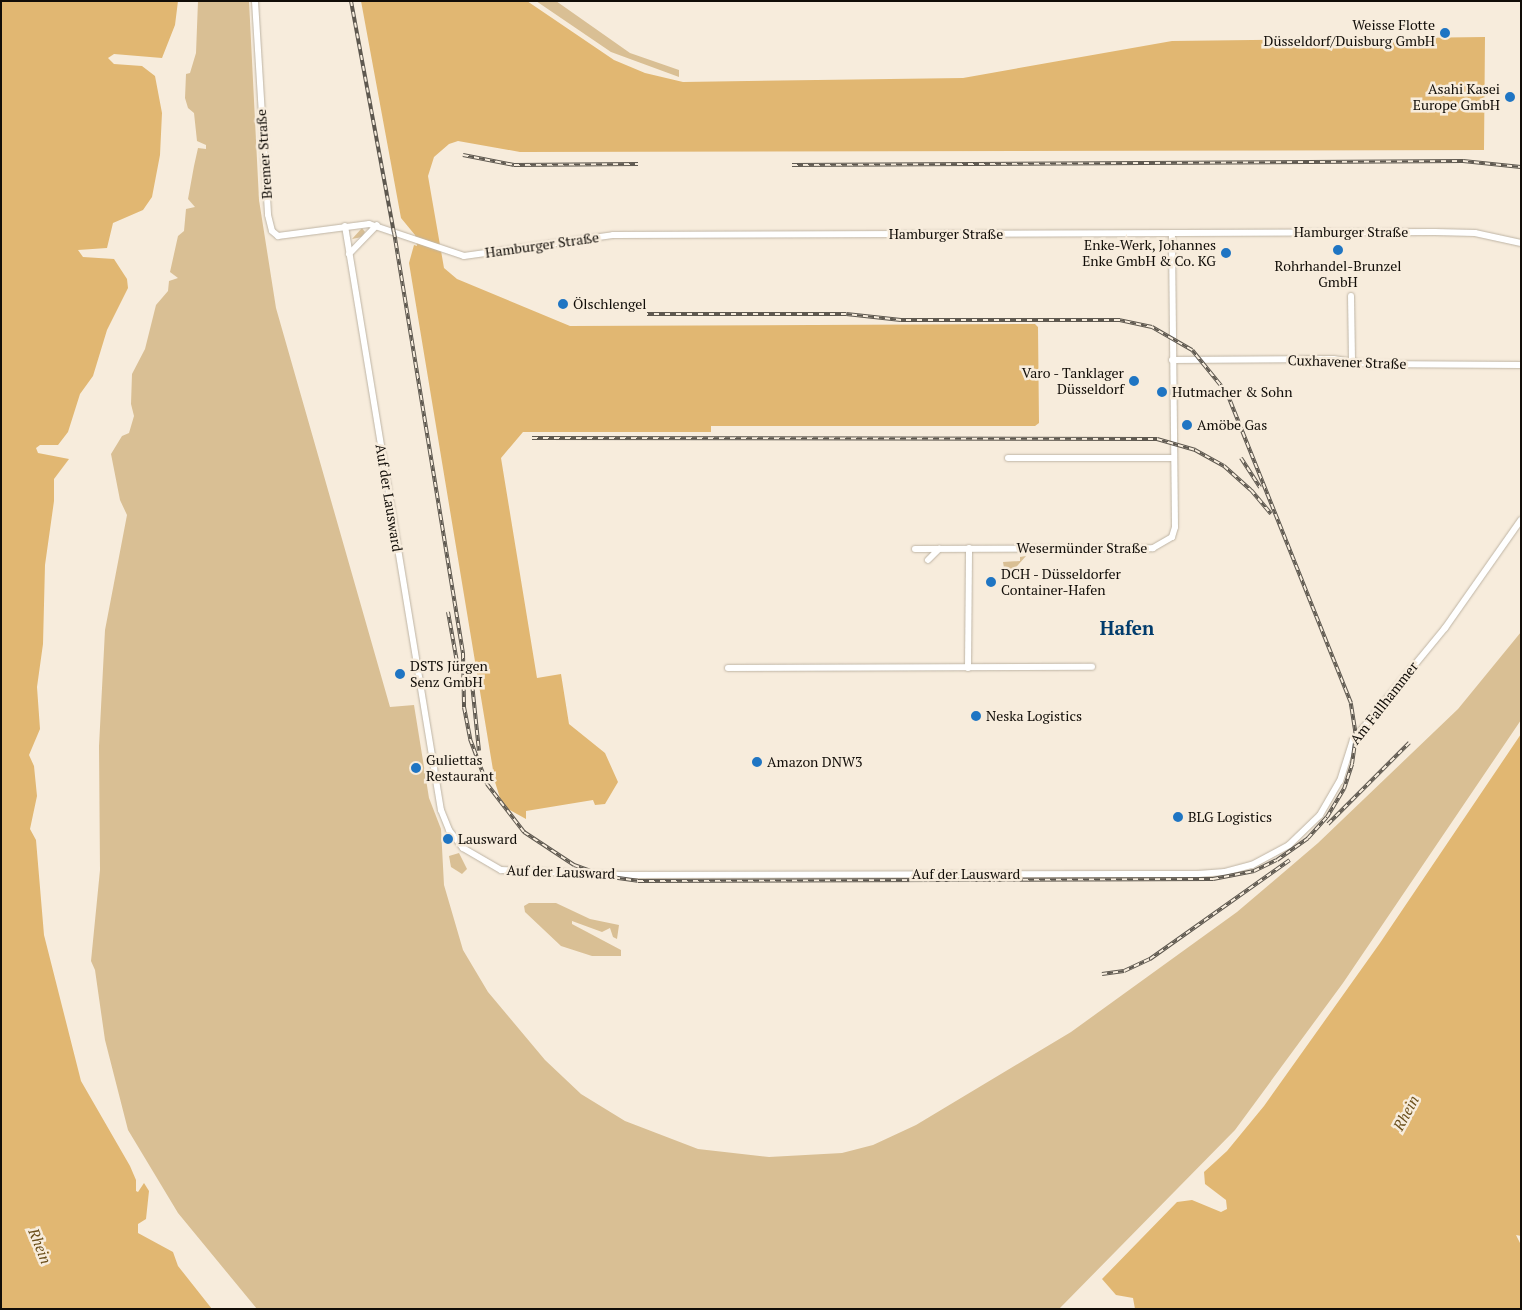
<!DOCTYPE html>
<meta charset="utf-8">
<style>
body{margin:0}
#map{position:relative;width:1522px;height:1310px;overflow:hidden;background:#f7ecdc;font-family:"PT Serif",serif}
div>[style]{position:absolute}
.green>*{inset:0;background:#d9bf94}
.water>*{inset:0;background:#e1b772}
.roads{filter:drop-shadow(0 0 1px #beb4a4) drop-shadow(0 0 1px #beb4a4)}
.minor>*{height:6px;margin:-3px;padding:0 3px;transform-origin:3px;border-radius:3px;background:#fff}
.rail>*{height:4px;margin-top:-2px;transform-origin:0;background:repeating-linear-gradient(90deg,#f7ecdc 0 5.5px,#5e584f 0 11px);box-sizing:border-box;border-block:1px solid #5e584f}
.dots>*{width:14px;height:14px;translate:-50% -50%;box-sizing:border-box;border:2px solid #f7ecdc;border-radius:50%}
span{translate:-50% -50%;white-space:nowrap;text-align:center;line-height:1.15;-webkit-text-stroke:5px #f7ecdc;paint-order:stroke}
.poi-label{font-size:14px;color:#110d08}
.right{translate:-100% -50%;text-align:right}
.left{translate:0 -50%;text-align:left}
.street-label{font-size:14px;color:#110d08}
.water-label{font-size:15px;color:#6b4f1b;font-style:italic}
.district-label{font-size:19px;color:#023c6c;font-weight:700}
.frame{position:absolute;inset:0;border:2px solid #110d08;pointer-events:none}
</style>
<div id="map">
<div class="green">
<div style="clip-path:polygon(198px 1px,249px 1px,259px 200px,276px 308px,390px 707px,414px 705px,429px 798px,441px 829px,444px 885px,463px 950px,488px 992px,545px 1060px,581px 1094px,625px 1121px,698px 1149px,769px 1157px,842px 1153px,873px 1145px,916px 1125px,1071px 1032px,1237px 912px,1318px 843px,1458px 709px,1521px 632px,1521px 720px,1343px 983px,1235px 1130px,1059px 1309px,257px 1309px,178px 1213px,128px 1130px,105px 1040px,95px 970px,91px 961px,100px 870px,99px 746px,105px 630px,127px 515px,120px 500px,111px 454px,122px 436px,129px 433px,134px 416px,131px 404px,132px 374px,145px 349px,156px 305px,168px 291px,169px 281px,178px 278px,170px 272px,178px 236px,184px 231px,186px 209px,195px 207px,188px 199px,194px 166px,198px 148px,206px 149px,206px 145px,197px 141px,194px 113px,188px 108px,185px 98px,186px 74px,190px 73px,196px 53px)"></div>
<div style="clip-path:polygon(536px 1px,556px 1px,630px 53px,679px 70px,679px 77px,611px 52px)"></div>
<div style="clip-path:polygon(362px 228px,365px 232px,362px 237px,352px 239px)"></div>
<div style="clip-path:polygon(1026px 556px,1011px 573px,1004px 568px,1003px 562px,1020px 561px,1020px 557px)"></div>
<div style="clip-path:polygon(459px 853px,467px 869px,462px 874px,451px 867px,449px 856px)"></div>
<div style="clip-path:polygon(529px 903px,556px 903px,590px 919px,619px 925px,617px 939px,613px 937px,610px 928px,602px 932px,572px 921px,572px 924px,621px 950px,621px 956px,592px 956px,561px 946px,525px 912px,524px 906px)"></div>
</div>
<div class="water">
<div style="clip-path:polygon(1px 1px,178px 1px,175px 25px,162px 58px,114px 54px,108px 58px,114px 64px,142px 66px,155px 76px,162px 113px,160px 155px,152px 197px,143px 210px,113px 223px,107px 248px,78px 250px,83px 257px,114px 259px,127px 279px,128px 288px,107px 330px,93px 376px,80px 394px,68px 432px,58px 445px,40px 445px,36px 448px,38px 453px,69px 459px,54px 479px,54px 501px,45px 565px,43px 644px,37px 687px,40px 729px,29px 755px,34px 766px,37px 796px,30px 829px,36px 840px,44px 935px,81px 1081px,130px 1166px,136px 1180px,136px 1191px,138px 1192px,144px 1183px,149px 1191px,146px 1219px,138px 1224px,138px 1233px,173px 1252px,178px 1266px,212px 1309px,1px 1309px)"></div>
<div style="clip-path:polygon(361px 1px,527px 1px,614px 60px,645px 73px,683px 82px,963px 78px,1172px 41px,1485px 37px,1484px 150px,520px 152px,458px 141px,449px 144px,434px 157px,428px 176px,444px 268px,457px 279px,570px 326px,1035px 324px,1038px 327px,1039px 423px,1035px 426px,711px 426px,711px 432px,523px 432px,501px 458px,537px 678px,561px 674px,569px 724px,605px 753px,618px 782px,605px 804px,595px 805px,593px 800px,526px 811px,526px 819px,508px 809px,500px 798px,495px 782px,409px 263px,414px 245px,417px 246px,415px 235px,401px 218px)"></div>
<div style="clip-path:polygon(1521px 734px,1521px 1236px,1516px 1235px,1521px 1245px,1521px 1309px,1135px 1309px,1133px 1298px,1116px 1295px,1102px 1279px,1177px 1202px,1192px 1200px,1221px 1212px,1227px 1209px,1226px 1200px,1205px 1184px,1204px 1172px,1227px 1151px,1264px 1106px,1380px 943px)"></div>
</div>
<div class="roads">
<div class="minor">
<div style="left:255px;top:1px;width:214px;rotate:86.5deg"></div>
<div style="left:268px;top:215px;width:16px;rotate:76deg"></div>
<div style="left:272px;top:231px;width:8px;rotate:40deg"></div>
<div style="left:278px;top:236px;width:92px;rotate:-7.5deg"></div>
<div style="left:369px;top:224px;width:100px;rotate:18.6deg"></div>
<div style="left:464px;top:256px;width:150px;rotate:-8deg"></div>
<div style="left:613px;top:235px;width:822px;rotate:-0.21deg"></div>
<div style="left:1435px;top:232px;width:40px;rotate:1.4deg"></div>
<div style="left:1475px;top:233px;width:47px;rotate:12.3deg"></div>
<div style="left:345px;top:226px;width:592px;rotate:80.67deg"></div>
<div style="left:441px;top:810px;width:22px;rotate:68deg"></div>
<div style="left:449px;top:830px;width:23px;rotate:52deg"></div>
<div style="left:463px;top:848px;width:44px;rotate:30.1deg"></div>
<div style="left:501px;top:870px;width:120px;rotate:2.4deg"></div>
<div style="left:621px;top:875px;width:577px;rotate:-0.1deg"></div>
<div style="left:1198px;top:874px;width:27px;rotate:-4deg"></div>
<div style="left:1225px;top:872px;width:28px;rotate:-15deg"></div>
<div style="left:1252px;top:865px;width:42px;rotate:-28.4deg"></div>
<div style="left:1289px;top:845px;width:43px;rotate:-44.1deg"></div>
<div style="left:1320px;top:815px;width:39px;rotate:-60deg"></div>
<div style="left:1340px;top:781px;width:43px;rotate:-72.4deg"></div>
<div style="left:1353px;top:740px;width:145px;rotate:-50.6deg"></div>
<div style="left:1445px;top:628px;width:132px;rotate:-54.9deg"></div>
<div style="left:349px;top:254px;width:40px;rotate:-46deg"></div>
<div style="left:1351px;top:296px;width:66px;rotate:89.1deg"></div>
<div style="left:1172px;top:360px;width:161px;rotate:-0.4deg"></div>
<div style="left:1333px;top:359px;width:34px;rotate:8deg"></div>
<div style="left:1367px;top:364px;width:154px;rotate:0.4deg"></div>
<div style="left:1008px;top:458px;width:166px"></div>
<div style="left:915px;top:549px;width:238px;rotate:-0.2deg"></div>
<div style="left:1153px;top:548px;width:22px;rotate:-30deg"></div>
<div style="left:1172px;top:537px;width:10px;rotate:-73deg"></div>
<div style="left:1175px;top:527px;width:294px;rotate:-90.6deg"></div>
<div style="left:928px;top:560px;width:16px;rotate:-45deg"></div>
<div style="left:728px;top:668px;width:364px;rotate:-0.2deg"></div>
<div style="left:968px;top:668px;width:120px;rotate:-89.5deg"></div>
</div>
</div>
<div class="rail">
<div style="left:351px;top:1px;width:235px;rotate:79.5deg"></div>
<div style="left:394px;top:232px;width:427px;rotate:80.7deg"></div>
<div style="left:463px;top:653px;width:54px;rotate:88.9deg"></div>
<div style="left:464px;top:707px;width:33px;rotate:79deg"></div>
<div style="left:470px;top:739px;width:48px;rotate:69.3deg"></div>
<div style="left:487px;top:784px;width:61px;rotate:52.4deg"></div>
<div style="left:524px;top:832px;width:60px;rotate:33.4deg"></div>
<div style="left:574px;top:865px;width:32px;rotate:20deg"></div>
<div style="left:604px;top:876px;width:34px;rotate:8deg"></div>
<div style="left:638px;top:881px;width:575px;rotate:-0.2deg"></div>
<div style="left:1213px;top:879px;width:42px;rotate:-11deg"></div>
<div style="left:1254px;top:871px;width:25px;rotate:-26deg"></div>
<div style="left:1277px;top:860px;width:38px;rotate:-35deg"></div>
<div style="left:1308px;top:838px;width:28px;rotate:-48deg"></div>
<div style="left:1327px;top:817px;width:33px;rotate:-59deg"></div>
<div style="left:1344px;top:789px;width:26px;rotate:-72deg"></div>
<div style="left:1352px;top:764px;width:28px;rotate:-82deg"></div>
<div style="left:1356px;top:736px;width:33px;rotate:-99deg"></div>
<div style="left:1351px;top:703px;width:334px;rotate:-111.8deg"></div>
<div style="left:1227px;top:393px;width:55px;rotate:-129.1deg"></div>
<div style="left:1192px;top:350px;width:46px;rotate:-150.1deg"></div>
<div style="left:1152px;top:327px;width:33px;rotate:-168deg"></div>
<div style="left:1120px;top:320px;width:219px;rotate:180deg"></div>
<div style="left:901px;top:320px;width:55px;rotate:-173.8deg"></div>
<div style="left:846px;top:314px;width:199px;rotate:180deg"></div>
<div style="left:463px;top:155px;width:52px;rotate:11.1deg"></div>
<div style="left:514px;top:165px;width:124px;rotate:-0.5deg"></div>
<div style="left:792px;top:165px;width:671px;rotate:-0.34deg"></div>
<div style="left:1463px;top:161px;width:58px;rotate:5.9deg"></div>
<div style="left:532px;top:438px;width:625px;rotate:0.09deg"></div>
<div style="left:1157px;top:439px;width:40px;rotate:16deg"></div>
<div style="left:1195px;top:450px;width:33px;rotate:29deg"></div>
<div style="left:1224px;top:466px;width:36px;rotate:42deg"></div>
<div style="left:1251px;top:490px;width:31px;rotate:50deg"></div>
<div style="left:1241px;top:458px;width:35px;rotate:57deg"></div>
<div style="left:448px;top:612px;width:62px;rotate:79.8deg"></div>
<div style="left:470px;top:664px;width:87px;rotate:84.1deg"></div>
<div style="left:1328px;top:824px;width:115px;rotate:-45deg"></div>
<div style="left:1102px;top:974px;width:22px;rotate:-8deg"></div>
<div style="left:1124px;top:971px;width:29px;rotate:-25deg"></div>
<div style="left:1150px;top:959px;width:171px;rotate:-35.3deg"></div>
</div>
<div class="dots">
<div style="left:1445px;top:33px;background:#1f75c3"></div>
<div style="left:1510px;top:97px;background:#1f75c3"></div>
<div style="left:1338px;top:250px;background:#1f75c3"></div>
<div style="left:1226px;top:253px;background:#1f75c3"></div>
<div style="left:563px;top:304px;background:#1f75c3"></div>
<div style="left:1134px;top:381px;background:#1f75c3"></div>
<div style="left:1162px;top:392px;background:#1f75c3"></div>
<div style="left:1187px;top:425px;background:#1f75c3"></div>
<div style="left:991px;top:582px;background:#1f75c3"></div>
<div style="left:400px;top:674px;background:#1f75c3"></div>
<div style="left:976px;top:716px;background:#1f75c3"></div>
<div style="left:757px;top:762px;background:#1f75c3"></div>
<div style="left:416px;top:768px;background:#1f75c3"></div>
<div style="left:1178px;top:817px;background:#1f75c3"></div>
<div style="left:448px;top:839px;background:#1f75c3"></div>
</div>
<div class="poi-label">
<span class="right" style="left:1435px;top:33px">Weisse Flotte<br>Düsseldorf/Duisburg GmbH</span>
<span class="right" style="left:1500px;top:97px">Asahi Kasei<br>Europe GmbH</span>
<span class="right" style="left:1216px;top:253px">Enke-Werk, Johannes<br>Enke GmbH &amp; Co. KG</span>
<span style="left:1338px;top:274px">Rohrhandel-Brunzel<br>GmbH</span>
<span class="left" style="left:573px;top:304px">Ölschlengel</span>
<span class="right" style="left:1124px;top:381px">Varo - Tanklager<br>Düsseldorf</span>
<span class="left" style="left:1172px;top:392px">Hutmacher &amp; Sohn</span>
<span class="left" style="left:1197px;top:425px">Amöbe Gas</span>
<span class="left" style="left:1001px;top:582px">DCH - Düsseldorfer<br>Container-Hafen</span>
<span class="left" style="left:410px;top:674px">DSTS Jürgen<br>Senz GmbH</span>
<span class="left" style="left:986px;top:716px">Neska Logistics</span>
<span class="left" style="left:426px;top:768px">Guliettas<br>Restaurant</span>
<span class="left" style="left:767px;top:762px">Amazon DNW3</span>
<span class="left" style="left:1188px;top:817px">BLG Logistics</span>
<span class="left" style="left:458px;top:839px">Lausward</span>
</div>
<div class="street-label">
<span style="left:264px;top:154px;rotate:-94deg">Bremer Straße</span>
<span style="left:1351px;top:232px">Hamburger Straße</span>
<span style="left:946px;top:234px">Hamburger Straße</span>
<span style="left:542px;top:245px;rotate:-8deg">Hamburger Straße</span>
<span style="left:1347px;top:362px;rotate:2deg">Cuxhavener Straße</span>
<span style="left:389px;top:498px;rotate:81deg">Auf der Lausward</span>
<span style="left:1082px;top:548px">Wesermünder Straße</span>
<span style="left:1384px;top:703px;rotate:-52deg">Am Fallhammer</span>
<span style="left:561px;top:872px;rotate:2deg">Auf der Lausward</span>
<span style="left:966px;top:874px">Auf der Lausward</span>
</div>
<div class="water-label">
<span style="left:1406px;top:1113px;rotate:-62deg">Rhein</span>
<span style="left:40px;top:1246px;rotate:68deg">Rhein</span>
</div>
<div class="district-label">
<span style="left:1127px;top:628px">Hafen</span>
</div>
<div class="frame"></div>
</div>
